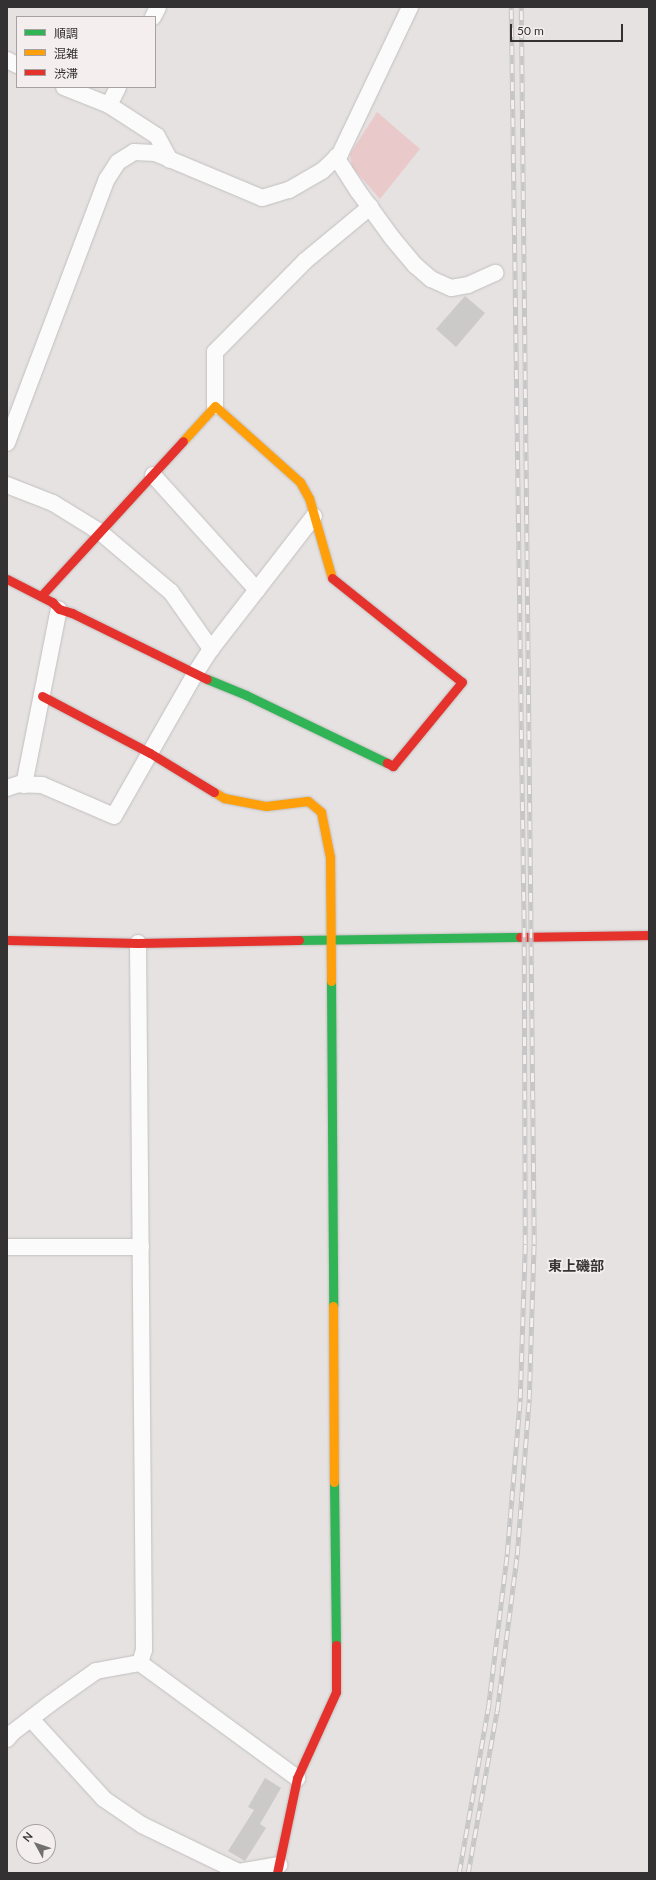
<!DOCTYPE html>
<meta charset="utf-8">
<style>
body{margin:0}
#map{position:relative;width:656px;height:1880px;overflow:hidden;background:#e6e2e2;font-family:Lato,"Noto Sans JP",sans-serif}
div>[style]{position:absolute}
.green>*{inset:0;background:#eac9ca}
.building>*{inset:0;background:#ccc9c9}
.roads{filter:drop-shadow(0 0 1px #c2bfbf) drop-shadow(0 0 1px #c2bfbf)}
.street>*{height:16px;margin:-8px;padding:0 8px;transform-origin:8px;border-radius:8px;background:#fbfbfb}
.fast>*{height:9px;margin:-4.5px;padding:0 4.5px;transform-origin:4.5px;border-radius:4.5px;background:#30b455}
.slow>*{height:9px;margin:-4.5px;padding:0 4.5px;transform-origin:4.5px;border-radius:4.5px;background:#ff9f0a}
.jam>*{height:9px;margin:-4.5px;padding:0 4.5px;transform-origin:4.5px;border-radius:4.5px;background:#e5322d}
.rail>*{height:4.5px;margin-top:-2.25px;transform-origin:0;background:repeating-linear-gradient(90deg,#f5eeee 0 9px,#c7c6c6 0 18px);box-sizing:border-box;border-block:1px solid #c7c6c6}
span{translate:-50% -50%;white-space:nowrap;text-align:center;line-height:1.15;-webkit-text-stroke:3.5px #f5eeee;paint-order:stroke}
.quarter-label{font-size:14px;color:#393434;font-weight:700}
.frame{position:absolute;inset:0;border:8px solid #333131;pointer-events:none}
.legend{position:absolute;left:16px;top:16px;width:140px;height:72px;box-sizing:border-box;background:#f5eeee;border:1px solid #a7a2a2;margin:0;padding:5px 7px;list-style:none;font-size:12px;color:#333131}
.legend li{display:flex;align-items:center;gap:8px;height:20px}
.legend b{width:20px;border:1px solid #a7a2a2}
.north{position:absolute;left:16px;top:1824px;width:40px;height:40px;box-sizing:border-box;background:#f5eeee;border:1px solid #a7a2a2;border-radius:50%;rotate:310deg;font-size:11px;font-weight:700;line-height:16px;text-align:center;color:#333131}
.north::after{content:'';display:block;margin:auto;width:14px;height:18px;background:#726f6f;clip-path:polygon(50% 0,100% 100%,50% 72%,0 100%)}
.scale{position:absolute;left:510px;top:24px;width:113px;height:18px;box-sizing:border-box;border:2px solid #333131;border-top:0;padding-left:5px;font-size:12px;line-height:14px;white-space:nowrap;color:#333131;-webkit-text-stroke:3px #f5eeee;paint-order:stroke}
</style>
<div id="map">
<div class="green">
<div style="clip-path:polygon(377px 112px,420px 149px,380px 199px,352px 167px,350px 154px)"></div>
</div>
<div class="building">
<div style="clip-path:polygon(465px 296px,485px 313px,456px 347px,436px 329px)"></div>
<div style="clip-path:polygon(265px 1778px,281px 1788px,260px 1824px,266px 1828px,245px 1861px,228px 1851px,254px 1810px,248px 1807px)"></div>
</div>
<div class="roads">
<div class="street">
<div style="left:153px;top:17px;width:11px;rotate:-63deg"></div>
<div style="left:7px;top:60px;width:11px;rotate:27deg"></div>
<div style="left:64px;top:87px;width:48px;rotate:21.8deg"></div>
<div style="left:109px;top:105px;width:57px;rotate:32.9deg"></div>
<div style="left:157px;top:136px;width:27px;rotate:62deg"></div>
<div style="left:109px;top:105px;width:20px;rotate:-63deg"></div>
<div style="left:336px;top:157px;width:40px;rotate:57.1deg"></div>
<div style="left:358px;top:191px;width:59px;rotate:53.9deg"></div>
<div style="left:393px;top:239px;width:35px;rotate:50deg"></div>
<div style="left:416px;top:266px;width:20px;rotate:41deg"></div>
<div style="left:431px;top:279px;width:22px;rotate:24deg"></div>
<div style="left:451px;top:288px;width:17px;rotate:-10deg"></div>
<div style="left:468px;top:285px;width:30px;rotate:-24deg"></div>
<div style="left:215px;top:406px;width:54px;rotate:-90deg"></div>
<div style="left:215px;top:352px;width:128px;rotate:-45.3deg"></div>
<div style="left:305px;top:261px;width:85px;rotate:-39.7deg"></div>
<div style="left:7px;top:443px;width:282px;rotate:-69.3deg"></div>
<div style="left:107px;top:179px;width:20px;rotate:-57deg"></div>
<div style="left:118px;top:162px;width:19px;rotate:-32deg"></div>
<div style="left:134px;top:152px;width:21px;rotate:3deg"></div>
<div style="left:155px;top:153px;width:116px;rotate:22.8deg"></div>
<div style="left:262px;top:198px;width:28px;rotate:-17deg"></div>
<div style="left:289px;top:190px;width:38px;rotate:-30deg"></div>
<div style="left:322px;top:171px;width:25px;rotate:-43deg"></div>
<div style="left:340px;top:154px;width:163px;rotate:-64.5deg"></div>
<div style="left:153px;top:475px;width:155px;rotate:47.9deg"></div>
<div style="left:7px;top:485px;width:49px;rotate:21.4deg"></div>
<div style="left:53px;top:503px;width:55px;rotate:31.7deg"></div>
<div style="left:100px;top:532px;width:93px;rotate:40.2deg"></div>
<div style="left:171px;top:592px;width:70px;rotate:54.9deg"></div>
<div style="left:211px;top:649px;width:30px;rotate:123deg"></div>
<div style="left:195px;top:674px;width:163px;rotate:119.7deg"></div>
<div style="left:114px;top:816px;width:78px;rotate:-156.7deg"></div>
<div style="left:42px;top:785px;width:23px;rotate:-178deg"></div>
<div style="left:19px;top:784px;width:13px;rotate:162deg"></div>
<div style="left:211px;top:649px;width:168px;rotate:-52.2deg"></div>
<div style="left:24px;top:785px;width:179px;rotate:-78.8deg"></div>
<div style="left:138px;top:943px;width:707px;rotate:89.51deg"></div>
<div style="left:144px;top:1650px;width:14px;rotate:107deg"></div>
<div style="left:7px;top:1247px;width:134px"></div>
<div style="left:31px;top:1719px;width:108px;rotate:47.6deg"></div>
<div style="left:104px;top:1799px;width:46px;rotate:34.4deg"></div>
<div style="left:142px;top:1825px;width:108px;rotate:25.9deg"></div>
<div style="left:239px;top:1872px;width:41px;rotate:-9.9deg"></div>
<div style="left:7px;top:1739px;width:8px;rotate:-50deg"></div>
<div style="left:12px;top:1733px;width:49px;rotate:-37.6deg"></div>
<div style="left:51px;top:1703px;width:55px;rotate:-35.4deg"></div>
<div style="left:96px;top:1671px;width:45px;rotate:-10.3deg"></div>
<div style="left:140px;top:1663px;width:195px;rotate:36.2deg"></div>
</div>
<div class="fast">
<div style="left:207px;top:679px;width:42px;rotate:22.3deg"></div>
<div style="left:246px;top:695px;width:157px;rotate:25.7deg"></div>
<div style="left:299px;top:940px;width:221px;rotate:-0.8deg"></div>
<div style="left:331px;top:981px;width:325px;rotate:89.6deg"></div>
<div style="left:334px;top:1482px;width:163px;rotate:89.3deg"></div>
</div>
<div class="slow">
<div style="left:183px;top:441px;width:47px;rotate:-47.6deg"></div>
<div style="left:215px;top:406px;width:114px;rotate:41.8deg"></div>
<div style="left:300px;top:482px;width:18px;rotate:61deg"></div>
<div style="left:309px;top:498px;width:83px;rotate:74deg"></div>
<div style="left:214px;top:792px;width:12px;rotate:31deg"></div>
<div style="left:224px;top:798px;width:43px;rotate:10.8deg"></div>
<div style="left:266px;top:806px;width:42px;rotate:-6.8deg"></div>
<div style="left:308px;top:801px;width:17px;rotate:40deg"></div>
<div style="left:321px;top:812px;width:46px;rotate:78.7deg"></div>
<div style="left:330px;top:857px;width:124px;rotate:89.5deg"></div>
<div style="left:333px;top:1306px;width:176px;rotate:89.7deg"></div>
</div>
<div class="jam">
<div style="left:332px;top:578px;width:166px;rotate:38.7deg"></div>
<div style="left:462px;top:682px;width:109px;rotate:129.4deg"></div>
<div style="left:393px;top:766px;width:7px;rotate:-153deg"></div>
<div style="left:7px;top:579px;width:51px;rotate:27.1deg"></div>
<div style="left:52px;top:602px;width:10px;rotate:45deg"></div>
<div style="left:59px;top:609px;width:14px;rotate:17deg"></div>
<div style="left:72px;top:613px;width:150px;rotate:26.1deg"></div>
<div style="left:41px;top:596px;width:210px;rotate:-47.5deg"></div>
<div style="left:42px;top:696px;width:122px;rotate:27.8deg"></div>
<div style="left:150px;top:753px;width:75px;rotate:31.4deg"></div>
<div style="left:520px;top:937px;width:129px;rotate:-0.9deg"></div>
<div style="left:7px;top:940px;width:131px;rotate:1.3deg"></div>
<div style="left:138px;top:943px;width:161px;rotate:-1.1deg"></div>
<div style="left:277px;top:1873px;width:97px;rotate:-78.1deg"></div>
<div style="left:297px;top:1778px;width:94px;rotate:-65.6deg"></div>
<div style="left:336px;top:1692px;width:47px;rotate:-90deg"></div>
</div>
</div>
<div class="rail">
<div style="left:459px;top:1873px;width:167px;rotate:-80deg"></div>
<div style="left:488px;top:1709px;width:156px;rotate:-83deg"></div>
<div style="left:507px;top:1554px;width:157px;rotate:-85.2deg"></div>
<div style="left:520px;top:1398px;width:154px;rotate:-88.1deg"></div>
<div style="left:525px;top:1244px;width:307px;rotate:-90.2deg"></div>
<div style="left:524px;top:937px;width:930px;rotate:-90.8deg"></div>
<div style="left:468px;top:1873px;width:165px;rotate:-79.9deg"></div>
<div style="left:497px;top:1711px;width:157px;rotate:-82.7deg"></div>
<div style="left:517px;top:1555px;width:156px;rotate:-85.6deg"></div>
<div style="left:529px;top:1399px;width:155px;rotate:-88.2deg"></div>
<div style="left:534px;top:1244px;width:1237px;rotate:-90.6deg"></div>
</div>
<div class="quarter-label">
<span style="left:576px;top:1266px">東上磯部</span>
</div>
<div class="frame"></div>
<ul class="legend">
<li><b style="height:5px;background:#30b455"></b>順調</li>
<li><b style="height:5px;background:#ff9f0a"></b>混雑</li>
<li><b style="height:5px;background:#e5322d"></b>渋滞</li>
</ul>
<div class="north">N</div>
<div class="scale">50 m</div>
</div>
